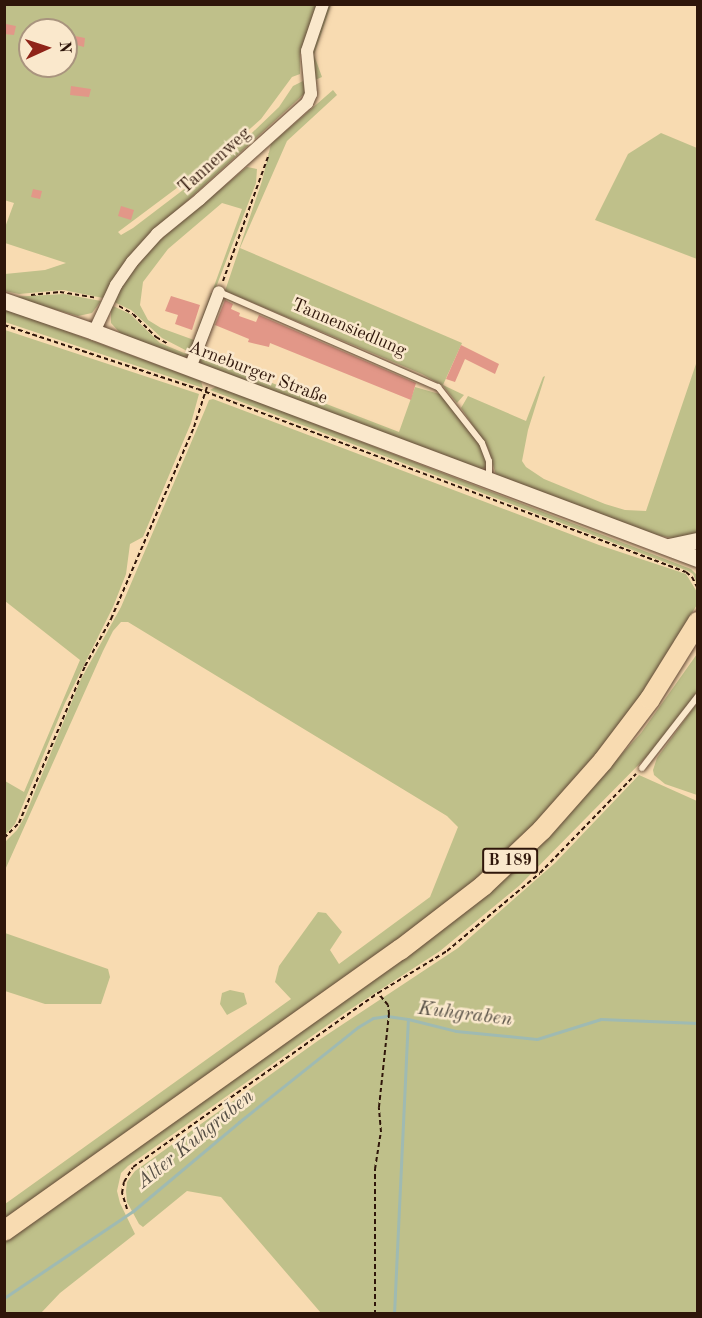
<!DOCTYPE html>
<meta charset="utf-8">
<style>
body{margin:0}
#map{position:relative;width:702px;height:1318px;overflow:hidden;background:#f8dbb1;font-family:"Old Standard TT",serif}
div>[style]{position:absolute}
.green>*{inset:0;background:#bfc08a}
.stream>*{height:3px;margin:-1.5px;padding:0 1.5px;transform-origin:1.5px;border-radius:1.5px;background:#9fbab2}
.building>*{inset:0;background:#e29788}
.path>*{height:2px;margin-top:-1px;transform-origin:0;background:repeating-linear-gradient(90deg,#2f160a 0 4.5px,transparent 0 7.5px)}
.roads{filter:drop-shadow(0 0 2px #614734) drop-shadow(0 0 2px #614734)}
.lane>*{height:6px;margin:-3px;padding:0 3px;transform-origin:3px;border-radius:3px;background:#fae8cc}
.street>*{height:12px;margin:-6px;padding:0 6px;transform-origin:6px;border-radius:6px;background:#fae8cc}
.secondary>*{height:16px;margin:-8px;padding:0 8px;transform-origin:8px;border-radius:8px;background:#fae8cc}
.primary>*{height:20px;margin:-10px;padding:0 10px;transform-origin:10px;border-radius:10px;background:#f8dbb1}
span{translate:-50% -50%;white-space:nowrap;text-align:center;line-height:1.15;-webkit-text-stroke:5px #fae8cc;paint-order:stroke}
.shield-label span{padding:2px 4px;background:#fae8cc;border:2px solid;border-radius:4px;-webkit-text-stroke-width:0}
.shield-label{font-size:16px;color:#2f160a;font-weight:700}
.street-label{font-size:18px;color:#2f160a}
.water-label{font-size:20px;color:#564f45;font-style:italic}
.frame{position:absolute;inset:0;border:6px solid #2f160a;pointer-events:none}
.north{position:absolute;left:18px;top:18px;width:60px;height:60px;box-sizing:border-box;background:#fae8cc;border:2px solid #a9947e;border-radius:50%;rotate:87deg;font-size:16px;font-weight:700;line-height:24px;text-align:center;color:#2f160a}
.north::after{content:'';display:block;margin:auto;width:21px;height:27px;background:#8f2418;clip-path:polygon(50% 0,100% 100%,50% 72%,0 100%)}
</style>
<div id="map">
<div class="green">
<div style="clip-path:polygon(evenodd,5px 5px,319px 5px,300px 54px,300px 74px,292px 77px,261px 119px,217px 158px,118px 232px,121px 235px,133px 228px,229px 155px,279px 107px,293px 86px,303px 81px,305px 93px,162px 224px,111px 283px,103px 298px,63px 290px,19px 294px,5px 291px,5px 274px,45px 270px,66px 263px,5px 243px,4px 230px,14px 203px,4px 200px,5px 5px,30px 30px,66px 30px,66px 66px,30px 66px,30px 30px)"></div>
<div style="clip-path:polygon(325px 5px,331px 5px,314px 55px,322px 77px,315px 80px,310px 51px)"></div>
<div style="clip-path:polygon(333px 90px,337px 95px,287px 141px,240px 248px,462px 343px,443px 385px,464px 395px,457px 403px,443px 386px,422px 374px,225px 291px,262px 181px,271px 144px)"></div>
<div style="clip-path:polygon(661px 133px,697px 148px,697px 259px,595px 220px,628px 154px)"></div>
<div style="clip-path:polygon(247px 167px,257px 169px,256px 183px,215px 290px,213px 289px,242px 209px,222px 203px,168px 249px,143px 282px,140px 305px,148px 320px,161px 328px,194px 340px,211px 293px,214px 294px,191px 353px,162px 338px,131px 310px,112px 301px,131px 272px,155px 244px)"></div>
<div style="clip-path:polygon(64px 294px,101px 301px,92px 313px,78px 316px,11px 297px)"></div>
<div style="clip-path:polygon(111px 305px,130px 314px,160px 343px,189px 355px,182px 358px,121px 334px,111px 323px)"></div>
<div style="clip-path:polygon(4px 308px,201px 381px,203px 388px,5px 322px)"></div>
<div style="clip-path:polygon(213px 325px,202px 356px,399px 432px,415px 387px,443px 395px,479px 444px,485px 454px,486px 467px,480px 470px,200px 365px,198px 354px)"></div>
<div style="clip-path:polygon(5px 330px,199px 394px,191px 423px,143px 537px,130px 544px,126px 574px,113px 607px,65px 703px,15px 824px,5px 835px,5px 781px,24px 792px,80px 660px,5px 601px)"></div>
<div style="clip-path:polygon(697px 361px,697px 537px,678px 539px,656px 535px,496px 475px,488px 448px,461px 408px,468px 396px,526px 421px,543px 377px,545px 376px,528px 430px,522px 461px,526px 467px,544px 479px,605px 504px,625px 510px,646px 511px)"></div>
<div style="clip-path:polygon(217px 386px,691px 569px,697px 575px,697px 584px,693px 574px,688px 571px,210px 390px)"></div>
<div style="clip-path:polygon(213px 399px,599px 545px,686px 574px,697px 592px,698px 603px,631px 714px,549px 813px,448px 906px,5px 1222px,5px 1204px,291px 999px,275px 982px,279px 966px,318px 912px,326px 913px,342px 932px,330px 950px,339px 964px,430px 897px,458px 827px,447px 816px,225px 681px,128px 622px,121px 622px,113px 631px,103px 651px,5px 870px,5px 842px,17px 830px,25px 816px,81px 679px,121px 607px,205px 410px,209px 400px)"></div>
<div style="clip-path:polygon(697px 654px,697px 691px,687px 708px,657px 746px,520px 885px,440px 951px,346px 1012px,128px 1166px,121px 1173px,117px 1191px,120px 1203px,135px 1234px,60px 1293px,41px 1313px,5px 1313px,5px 1239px,557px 825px,641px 733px)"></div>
<div style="clip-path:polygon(697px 703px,697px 795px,665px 784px,654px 775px,653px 770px,657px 758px)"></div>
<div style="clip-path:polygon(639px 775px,697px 801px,697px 1313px,321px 1313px,221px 1197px,187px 1191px,143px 1227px,139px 1224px,127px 1202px,126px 1191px,127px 1182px,135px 1171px,319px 1040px,458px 948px,555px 863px)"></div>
<div style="clip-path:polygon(5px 933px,108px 969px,110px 977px,101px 1004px,45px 1004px,5px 991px)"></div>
<div style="clip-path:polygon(230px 990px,244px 993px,247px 1004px,227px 1015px,220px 1004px,222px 993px)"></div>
</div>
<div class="stream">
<div style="left:4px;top:1298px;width:156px;rotate:-34deg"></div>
<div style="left:133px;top:1211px;width:138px;rotate:-40deg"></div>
<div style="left:239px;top:1122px;width:152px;rotate:-38.6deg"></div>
<div style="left:358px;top:1027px;width:17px;rotate:-31deg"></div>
<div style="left:373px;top:1018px;width:14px;rotate:-8deg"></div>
<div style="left:387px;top:1016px;width:21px;rotate:8deg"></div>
<div style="left:394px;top:1314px;width:295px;rotate:-87.3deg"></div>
<div style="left:408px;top:1019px;width:49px;rotate:14deg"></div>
<div style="left:456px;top:1031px;width:81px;rotate:5.6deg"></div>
<div style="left:537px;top:1039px;width:67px;rotate:-17.4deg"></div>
<div style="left:601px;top:1019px;width:97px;rotate:2.4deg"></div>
</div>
<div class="building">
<div style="clip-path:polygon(6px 24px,16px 26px,14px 35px,4px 34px)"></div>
<div style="clip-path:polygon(75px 36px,85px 38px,84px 47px,73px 44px)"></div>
<div style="clip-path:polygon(71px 86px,91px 89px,89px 97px,70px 95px)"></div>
<div style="clip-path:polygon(33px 189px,42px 191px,40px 199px,31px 197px)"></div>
<div style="clip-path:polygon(121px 206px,134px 210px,131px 220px,118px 216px)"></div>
<div style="clip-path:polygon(171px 296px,200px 305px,192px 330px,175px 324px,178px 315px,165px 311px)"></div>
<div style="clip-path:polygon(225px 300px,233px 304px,231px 309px,240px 313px,239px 316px,256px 322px,259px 315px,416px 383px,411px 400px,270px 343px,269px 347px,248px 342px,249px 339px,215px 325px)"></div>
<div style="clip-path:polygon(461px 345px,499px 364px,495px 374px,465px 359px,455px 382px,446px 379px)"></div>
</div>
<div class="path">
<div style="left:223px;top:281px;width:135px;rotate:-70.1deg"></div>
<div style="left:31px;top:295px;width:29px;rotate:-6deg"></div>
<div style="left:60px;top:292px;width:36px;rotate:9deg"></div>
<div style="left:119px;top:306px;width:16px;rotate:30deg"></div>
<div style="left:133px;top:314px;width:33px;rotate:45deg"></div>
<div style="left:156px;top:337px;width:14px;rotate:30deg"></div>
<div style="left:4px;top:325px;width:204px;rotate:18.3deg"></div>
<div style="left:198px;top:389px;width:521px;rotate:20.56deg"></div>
<div style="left:686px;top:572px;width:8px;rotate:40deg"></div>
<div style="left:692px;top:577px;width:13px;rotate:63deg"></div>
<div style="left:4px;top:838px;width:21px;rotate:-45deg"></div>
<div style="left:19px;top:823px;width:170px;rotate:-67.2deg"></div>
<div style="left:85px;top:666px;width:54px;rotate:-61deg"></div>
<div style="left:111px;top:619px;width:209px;rotate:-66.6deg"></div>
<div style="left:194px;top:427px;width:42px;rotate:-72deg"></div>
<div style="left:127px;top:1209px;width:17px;rotate:-107deg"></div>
<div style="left:122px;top:1193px;width:11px;rotate:-80deg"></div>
<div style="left:124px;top:1182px;width:17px;rotate:-59deg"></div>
<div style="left:133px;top:1167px;width:301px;rotate:-35.4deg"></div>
<div style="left:378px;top:993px;width:81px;rotate:-31.3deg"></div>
<div style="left:447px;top:951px;width:121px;rotate:-40deg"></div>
<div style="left:540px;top:873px;width:138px;rotate:-45.9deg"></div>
<div style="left:375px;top:1314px;width:145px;rotate:-90deg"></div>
<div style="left:375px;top:1169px;width:37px;rotate:-81deg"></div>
<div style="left:381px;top:1132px;width:25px;rotate:-95deg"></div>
<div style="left:379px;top:1107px;width:94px;rotate:-83.9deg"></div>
<div style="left:389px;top:1014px;width:9px;rotate:-96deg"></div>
<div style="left:388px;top:1005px;width:16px;rotate:-130deg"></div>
</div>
<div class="roads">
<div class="lane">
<div style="left:219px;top:292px;width:239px;rotate:23.5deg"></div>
<div style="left:438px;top:387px;width:71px;rotate:51.8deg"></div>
<div style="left:482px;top:443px;width:19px;rotate:69deg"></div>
<div style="left:489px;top:461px;width:17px;rotate:90deg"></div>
<div style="left:642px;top:768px;width:91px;rotate:-52.1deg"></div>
</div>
<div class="street">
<div style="left:94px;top:332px;width:52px;rotate:-64.9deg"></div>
<div style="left:116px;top:285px;width:28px;rotate:-55deg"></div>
<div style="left:132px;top:262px;width:38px;rotate:-48deg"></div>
<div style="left:157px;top:234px;width:55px;rotate:-39.1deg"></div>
<div style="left:200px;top:199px;width:144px;rotate:-41.9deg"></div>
<div style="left:307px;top:103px;width:10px;rotate:-66deg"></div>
<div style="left:311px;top:94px;width:43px;rotate:-95.3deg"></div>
<div style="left:307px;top:51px;width:50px;rotate:-71.2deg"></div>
<div style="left:190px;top:368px;width:81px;rotate:-69.1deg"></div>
</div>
<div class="secondary">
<div style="left:4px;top:301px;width:95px;rotate:19deg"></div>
<div style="left:94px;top:332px;width:645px;rotate:20.6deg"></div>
<div style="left:669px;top:547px;width:30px;rotate:-12deg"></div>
</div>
<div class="primary">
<div style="left:4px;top:1231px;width:486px;rotate:-35.4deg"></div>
<div style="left:400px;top:950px;width:105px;rotate:-37.6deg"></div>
<div style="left:483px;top:886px;width:81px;rotate:-43.5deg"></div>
<div style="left:542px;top:830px;width:92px;rotate:-48.5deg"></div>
<div style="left:603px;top:761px;width:78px;rotate:-52.8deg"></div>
<div style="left:650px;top:699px;width:91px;rotate:-58.1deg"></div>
</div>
</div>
<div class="shield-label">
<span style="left:510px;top:861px">B 189</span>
</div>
<div class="street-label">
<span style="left:215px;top:161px;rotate:-42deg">Tannenweg</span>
<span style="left:349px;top:328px;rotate:23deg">Tannensiedlung</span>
<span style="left:258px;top:373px;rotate:21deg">Arneburger Straße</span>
</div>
<div class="water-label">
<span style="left:465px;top:1015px;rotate:7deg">Kuhgraben</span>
<span style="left:196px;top:1140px;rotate:-39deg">Alter Kuhgraben</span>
</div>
<div class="frame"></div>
<div class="north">N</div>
</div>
